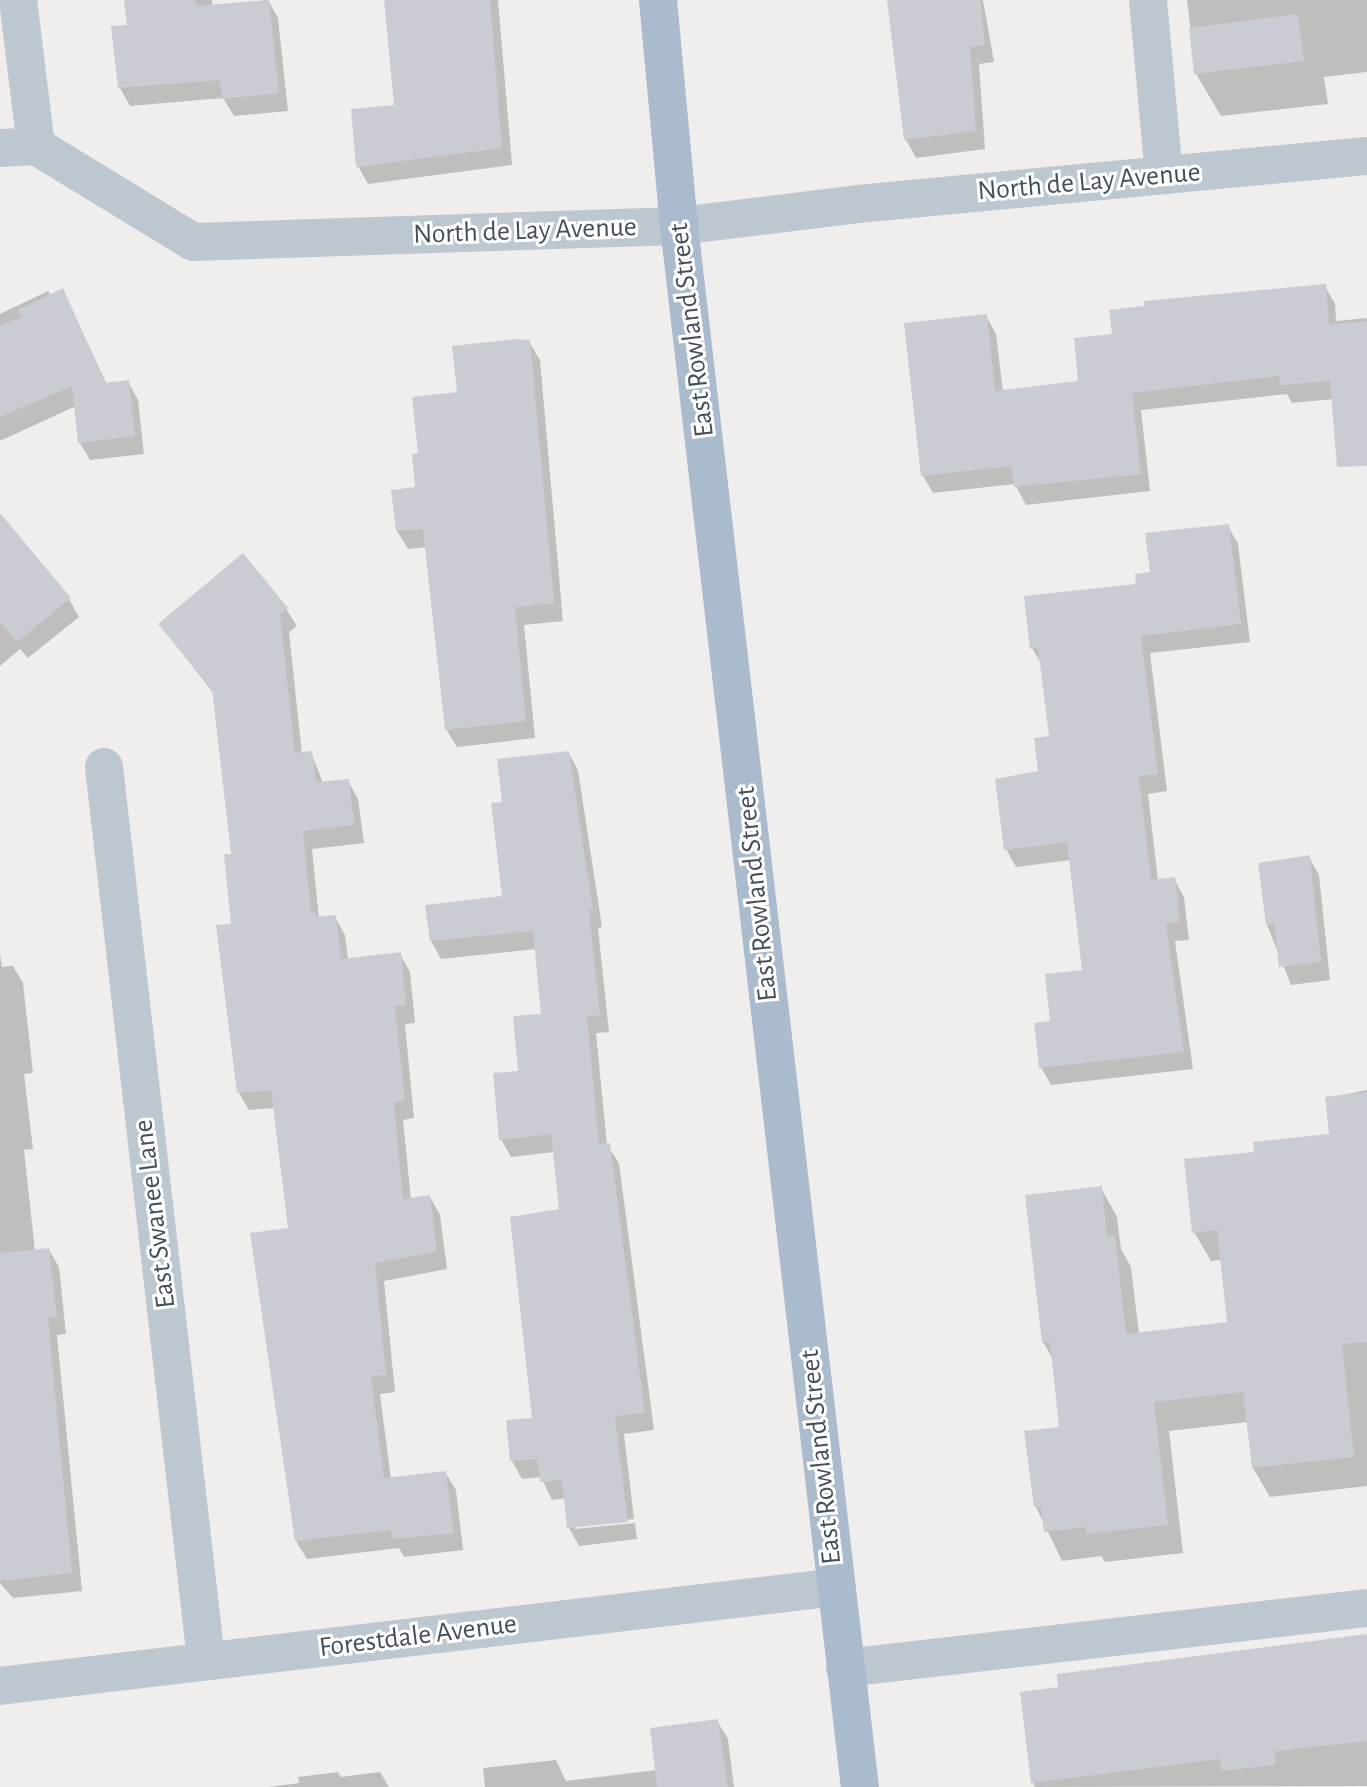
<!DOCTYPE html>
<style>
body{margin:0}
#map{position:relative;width:1367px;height:1787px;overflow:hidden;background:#f0eded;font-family:"Alegreya Sans",sans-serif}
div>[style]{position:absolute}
.shadow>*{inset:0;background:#0003}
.building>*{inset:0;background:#caccd3}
.minor>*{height:38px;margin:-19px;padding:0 19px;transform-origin:19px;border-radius:19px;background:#bdc7d0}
.major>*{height:38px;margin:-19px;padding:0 19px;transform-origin:19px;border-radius:19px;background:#abbbce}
span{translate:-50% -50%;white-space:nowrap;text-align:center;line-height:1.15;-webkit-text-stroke:6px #fff;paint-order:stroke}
.street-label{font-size:28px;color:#454f5c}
</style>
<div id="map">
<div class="shadow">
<div style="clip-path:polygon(126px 0,212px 0,212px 6px,268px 0,278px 18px,288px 111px,234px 116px,223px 98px,130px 106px,120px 88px,129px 27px)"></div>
<div style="clip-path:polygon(385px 0,498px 0,512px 165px,368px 184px,358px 166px,395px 107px)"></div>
<div style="clip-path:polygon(888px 0,983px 0,994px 62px,979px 64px,985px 149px,916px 158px,906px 140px)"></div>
<div style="clip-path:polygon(1187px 0,1367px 0,1367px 72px,1324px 77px,1328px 104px,1221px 116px,1196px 74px)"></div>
<div style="clip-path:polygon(1325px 286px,1335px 304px,1336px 321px,1367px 318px,1367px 416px,1333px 399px,1292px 403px,1287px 394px,1141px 410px,1150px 491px,1026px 505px,1015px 484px,933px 493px,923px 476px,986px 316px,996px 334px,1003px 392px,1080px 383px,1114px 335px)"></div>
<div style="clip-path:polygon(63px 290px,107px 385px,128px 382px,138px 400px,144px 454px,90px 460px,80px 443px,76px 406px,0 441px,0 314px,48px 291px,51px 296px)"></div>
<div style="clip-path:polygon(529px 342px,540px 360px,563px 621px,524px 625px,535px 738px,457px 747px,446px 729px,427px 547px,408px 549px,397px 531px,393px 491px,417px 489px,419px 455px,459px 394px)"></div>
<div style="clip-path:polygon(1228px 526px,1238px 544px,1250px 642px,1150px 653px,1167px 791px,1148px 794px,1158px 881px,1174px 879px,1184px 897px,1189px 940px,1175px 941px,1193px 1069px,1051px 1085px,1041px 1067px,1052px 1023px,1084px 971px,1071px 860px,1016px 867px,1006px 849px,1051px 738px,1042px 665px,1032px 648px)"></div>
<div style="clip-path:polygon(0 529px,69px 599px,79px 617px,28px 658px,20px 649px,0 666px)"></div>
<div style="clip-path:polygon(286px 609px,297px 626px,289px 632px,302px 754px,311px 753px,323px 783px,348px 781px,358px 799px,364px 843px,312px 849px,319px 919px,335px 917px,345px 935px,348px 960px,400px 954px,410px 972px,415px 1023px,405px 1024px,414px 1118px,403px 1120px,411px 1200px,430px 1197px,440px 1215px,447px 1269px,384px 1281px,395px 1392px,380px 1394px,391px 1479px,445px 1472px,456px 1490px,463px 1550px,404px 1557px,399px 1548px,307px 1559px,296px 1541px,252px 1235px,290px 1230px,275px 1108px,249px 1110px,239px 1093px,233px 855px,215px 695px,160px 625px)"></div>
<div style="clip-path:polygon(568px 752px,578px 770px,602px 927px,598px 928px,609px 1032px,596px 1033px,607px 1145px,619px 1163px,654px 1430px,624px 1434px,634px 1519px,575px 1526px,575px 1529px,635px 1523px,637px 1539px,579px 1546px,569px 1528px,566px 1498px,552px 1500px,541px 1477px,522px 1479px,512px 1461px,534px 1419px,561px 1211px,554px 1152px,511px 1157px,501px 1139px,543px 1015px,537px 949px,441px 959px,431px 941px,504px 897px,504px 803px)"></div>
<div style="clip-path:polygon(1309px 857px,1319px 875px,1330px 980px,1291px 985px,1267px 925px)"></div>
<div style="clip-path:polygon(0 954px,2px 967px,13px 966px,23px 983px,33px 1073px,24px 1074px,33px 1149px,24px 1150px,35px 1251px,49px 1250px,59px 1267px,66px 1334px,57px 1335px,82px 1591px,13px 1598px,0 1583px)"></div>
<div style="clip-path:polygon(1367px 1090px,1367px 1486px,1270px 1497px,1253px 1468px,1248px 1422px,1169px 1431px,1183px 1553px,1105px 1562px,1101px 1556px,1062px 1561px,1036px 1507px,1061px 1428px,1054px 1361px,1043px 1342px,1101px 1188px,1117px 1217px,1121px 1249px,1131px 1267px,1139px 1334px,1229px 1323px,1222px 1260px,1211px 1261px,1194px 1232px,1256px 1154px,1331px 1136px,1327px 1098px)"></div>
<div style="clip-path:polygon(1367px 1636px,1367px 1786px,1035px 1787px,1033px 1783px,1060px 1689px)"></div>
<div style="clip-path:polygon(717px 1721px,728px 1739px,734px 1787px,485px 1787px,483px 1768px,556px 1760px,566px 1781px,657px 1770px)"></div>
<div style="clip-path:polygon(338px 1772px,341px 1777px,380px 1772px,389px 1787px,268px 1787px,299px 1783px,298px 1777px)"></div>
</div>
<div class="building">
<div style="clip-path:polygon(124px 0,195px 0,196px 6px,269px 0,279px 93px,222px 99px,220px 80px,118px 88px,111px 26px,127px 25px)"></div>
<div style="clip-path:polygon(384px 0,490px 0,502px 148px,356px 167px,351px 109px,394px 105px)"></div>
<div style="clip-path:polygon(887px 0,980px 0,985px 45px,970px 47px,976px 131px,904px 140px)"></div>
<div style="clip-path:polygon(1298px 14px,1304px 61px,1194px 74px,1189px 28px)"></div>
<div style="clip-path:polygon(1326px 284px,1329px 325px,1367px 321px,1367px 466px,1337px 467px,1330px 381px,1280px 385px,1279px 376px,1132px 393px,1141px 474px,1014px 487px,1011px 466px,921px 476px,904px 323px,987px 314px,995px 391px,1078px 381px,1074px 338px,1112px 334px,1109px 310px,1144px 306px,1144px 301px)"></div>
<div style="clip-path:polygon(63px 288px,105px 383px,129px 380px,135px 436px,78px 443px,72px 386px,0 417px,0 326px,21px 317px,18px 310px)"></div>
<div style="clip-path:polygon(517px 339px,530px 340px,554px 603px,515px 607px,526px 721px,445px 730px,423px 529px,396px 531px,391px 490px,415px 487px,412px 454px,418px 453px,412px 397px,457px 392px,452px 346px)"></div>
<div style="clip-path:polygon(0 513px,71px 598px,17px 642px,0 622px)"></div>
<div style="clip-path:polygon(1229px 524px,1241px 624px,1141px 636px,1158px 774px,1139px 776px,1151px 880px,1175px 877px,1180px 922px,1166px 924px,1184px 1052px,1039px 1068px,1034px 1023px,1050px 1021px,1045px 974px,1082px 970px,1067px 842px,1004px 850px,995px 779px,1038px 771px,1034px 738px,1049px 736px,1038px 648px,1030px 649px,1024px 596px,1136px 584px,1135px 574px,1150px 572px,1145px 533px)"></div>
<div style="clip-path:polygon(243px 553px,288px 608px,280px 614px,295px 753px,312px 751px,316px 782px,349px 779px,354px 825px,303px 831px,311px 913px,316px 912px,316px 917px,336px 915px,341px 959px,401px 952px,406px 1005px,395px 1006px,405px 1101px,394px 1102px,403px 1199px,430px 1195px,437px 1252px,375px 1263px,386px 1375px,371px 1376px,384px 1478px,446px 1471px,454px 1533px,392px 1539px,391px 1530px,295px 1541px,250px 1233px,288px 1228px,271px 1090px,237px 1093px,216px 925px,231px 924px,224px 854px,231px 854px,212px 689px,158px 624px)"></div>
<div style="clip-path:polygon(569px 751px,593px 910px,589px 910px,600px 1015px,587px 1016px,599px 1144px,610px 1143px,645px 1413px,615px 1416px,628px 1522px,567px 1528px,562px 1480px,540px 1482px,537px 1459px,510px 1461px,506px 1420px,532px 1418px,510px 1217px,559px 1209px,551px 1134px,499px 1140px,493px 1073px,518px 1071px,513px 1016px,541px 1014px,533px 931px,430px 941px,425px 905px,502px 896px,491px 803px,502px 802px,497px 759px)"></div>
<div style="clip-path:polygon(1310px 855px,1321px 962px,1279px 967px,1274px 924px,1266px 925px,1258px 863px)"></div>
<div style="clip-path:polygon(1367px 1092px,1367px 1342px,1342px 1344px,1354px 1457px,1252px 1468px,1243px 1392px,1154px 1402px,1168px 1525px,1086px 1534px,1086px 1527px,1044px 1532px,1041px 1507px,1034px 1507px,1024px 1431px,1059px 1427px,1050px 1342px,1042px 1343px,1025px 1195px,1102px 1186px,1107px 1237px,1115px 1236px,1126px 1334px,1227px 1322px,1217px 1230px,1192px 1233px,1184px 1159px,1254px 1152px,1253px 1142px,1329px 1134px,1325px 1097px)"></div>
<div style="clip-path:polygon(49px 1248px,57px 1317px,48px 1318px,72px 1573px,0 1581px,0 1253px)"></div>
<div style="clip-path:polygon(1367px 1634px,1367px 1741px,1275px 1751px,1276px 1765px,1221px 1771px,1220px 1759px,1031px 1783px,1020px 1692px,1058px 1687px,1057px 1674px)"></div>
<div style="clip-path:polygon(718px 1719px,728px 1787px,657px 1787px,650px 1728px)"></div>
</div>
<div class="minor">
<div style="left:18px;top:0;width:147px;rotate:83deg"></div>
<div style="left:1148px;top:0;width:176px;rotate:84.8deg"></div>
<div style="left:0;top:148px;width:36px;rotate:-3deg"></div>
<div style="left:36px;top:146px;width:184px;rotate:31.4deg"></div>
<div style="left:193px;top:242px;width:486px;rotate:-1.9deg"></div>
<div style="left:679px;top:226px;width:180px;rotate:-7deg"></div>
<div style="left:858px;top:204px;width:511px;rotate:-5.39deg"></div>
<div style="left:104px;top:767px;width:899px;rotate:83.48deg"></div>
<div style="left:845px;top:1668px;width:525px;rotate:-6.56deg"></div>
<div style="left:0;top:1686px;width:842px;rotate:-6.75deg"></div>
</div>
<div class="major">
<div style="left:658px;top:0;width:227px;rotate:84.7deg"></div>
<div style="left:679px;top:226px;width:1571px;rotate:83.39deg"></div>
</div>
<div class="street-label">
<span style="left:1089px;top:182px;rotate:-5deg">North de Lay Avenue</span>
<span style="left:525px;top:231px;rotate:-2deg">North de Lay Avenue</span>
<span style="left:692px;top:330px;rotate:-97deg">East Rowland Street</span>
<span style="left:757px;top:894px;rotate:-96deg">East Rowland Street</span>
<span style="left:155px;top:1214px;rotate:-97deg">East Swanee Lane</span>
<span style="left:821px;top:1457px;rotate:-96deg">East Rowland Street</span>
<span style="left:418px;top:1636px;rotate:-7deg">Forestdale Avenue</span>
</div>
</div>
